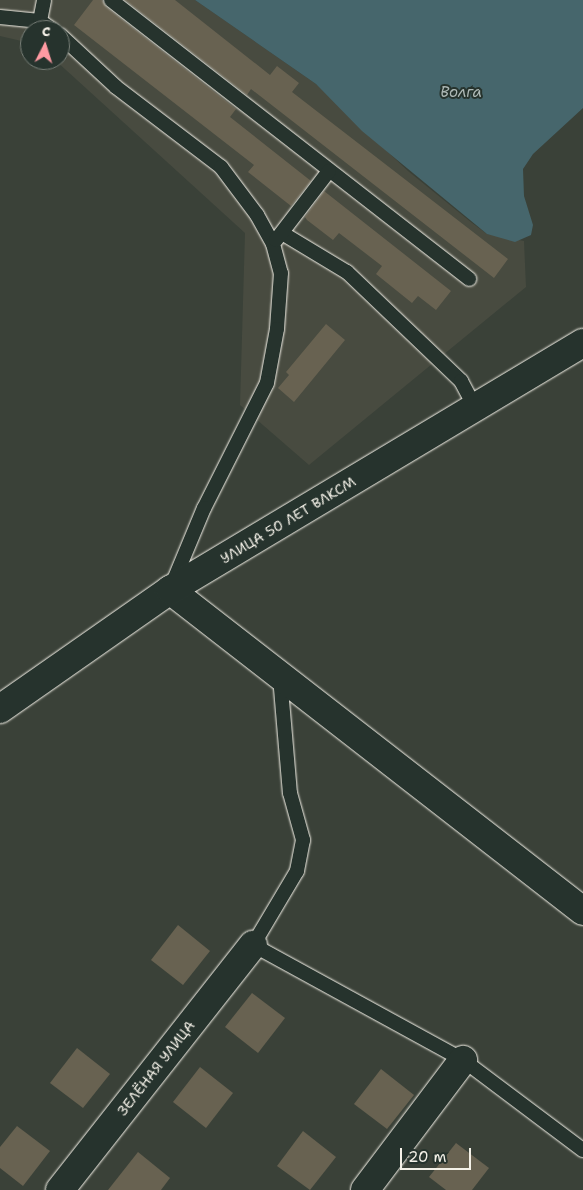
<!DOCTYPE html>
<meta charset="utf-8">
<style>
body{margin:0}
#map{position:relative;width:583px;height:1190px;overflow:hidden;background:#3a4138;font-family:"Shantell Sans",sans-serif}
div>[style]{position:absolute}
.built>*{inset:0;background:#484b40}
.water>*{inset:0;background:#46666c}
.building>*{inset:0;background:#686251}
.roads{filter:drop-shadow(0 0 1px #f4f1e8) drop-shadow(0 0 1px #f4f1e8)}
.service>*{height:14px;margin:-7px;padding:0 7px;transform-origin:7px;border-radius:7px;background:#26332d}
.minor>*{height:28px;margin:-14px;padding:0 14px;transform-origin:14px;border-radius:14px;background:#26332d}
span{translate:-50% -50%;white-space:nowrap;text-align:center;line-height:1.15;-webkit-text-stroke:4px #26332d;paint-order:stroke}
.street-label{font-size:14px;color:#f4f1e8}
.water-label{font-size:15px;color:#aeb9b6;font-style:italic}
.north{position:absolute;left:20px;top:20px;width:50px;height:50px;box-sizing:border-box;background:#26332d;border:1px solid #787f78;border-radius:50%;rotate:5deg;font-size:14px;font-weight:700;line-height:20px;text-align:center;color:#f4f1e8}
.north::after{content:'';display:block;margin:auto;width:18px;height:22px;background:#ff9aa2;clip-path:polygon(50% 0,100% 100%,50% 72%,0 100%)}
.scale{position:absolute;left:400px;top:1148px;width:71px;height:22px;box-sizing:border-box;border:2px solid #f4f1e8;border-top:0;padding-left:6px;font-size:15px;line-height:18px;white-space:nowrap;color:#f4f1e8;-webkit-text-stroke:4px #26332d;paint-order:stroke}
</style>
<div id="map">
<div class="built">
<div style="clip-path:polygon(0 0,195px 0,316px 84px,408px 171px,472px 223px,487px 234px,524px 241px,526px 287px,309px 465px,240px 405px,245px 233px,55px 60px,60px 60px,60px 30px,30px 30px,30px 43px,0 36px)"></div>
</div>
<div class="water">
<div style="clip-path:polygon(195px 0,583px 0,583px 108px,533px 154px,523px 169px,524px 196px,533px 225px,531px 235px,515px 242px,487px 234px,362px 131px,316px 84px)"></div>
</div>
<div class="building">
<div style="clip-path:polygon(93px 0,102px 0,106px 7px,236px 109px,230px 117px,311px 181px,291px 206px,248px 172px,254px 165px,74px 25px)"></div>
<div style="clip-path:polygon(125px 0,175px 0,270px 75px,277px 66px,299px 83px,292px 92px,508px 259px,494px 278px,251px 89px,247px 95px)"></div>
<div style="clip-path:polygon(324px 191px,451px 291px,436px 310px,418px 296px,412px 303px,376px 274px,382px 266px,339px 233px,333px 240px,307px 220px,305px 217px)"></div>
<div style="clip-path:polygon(326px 324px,345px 340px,294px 402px,278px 388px,289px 375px,286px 372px)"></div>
<div style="clip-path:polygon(178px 925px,210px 951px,183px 985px,151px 960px)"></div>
<div style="clip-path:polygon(252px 993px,285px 1018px,258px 1053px,225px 1027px)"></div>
<div style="clip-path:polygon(77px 1048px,110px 1074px,83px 1108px,50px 1083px)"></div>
<div style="clip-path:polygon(200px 1067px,233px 1093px,206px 1128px,173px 1102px)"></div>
<div style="clip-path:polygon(381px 1069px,414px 1095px,387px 1129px,354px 1104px)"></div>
<div style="clip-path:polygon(17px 1126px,50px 1151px,23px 1186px,0 1168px,0 1147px)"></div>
<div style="clip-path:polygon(303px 1131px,336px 1157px,310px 1190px,277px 1166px)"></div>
<div style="clip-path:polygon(456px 1143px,489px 1168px,472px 1190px,446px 1190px,429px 1177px)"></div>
<div style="clip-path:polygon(138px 1152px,170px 1178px,161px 1190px,108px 1190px)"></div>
</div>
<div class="roads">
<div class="service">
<div style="left:111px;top:0;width:454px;rotate:37.9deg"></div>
<div style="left:0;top:17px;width:40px;rotate:5.7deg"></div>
<div style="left:40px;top:21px;width:16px;rotate:35deg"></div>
<div style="left:40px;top:21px;width:21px;rotate:-79deg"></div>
<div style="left:60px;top:35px;width:76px;rotate:42.9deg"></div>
<div style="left:116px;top:87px;width:132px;rotate:37.3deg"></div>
<div style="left:221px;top:167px;width:60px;rotate:53.1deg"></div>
<div style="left:257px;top:215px;width:33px;rotate:61deg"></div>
<div style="left:273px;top:244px;width:30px;rotate:75deg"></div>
<div style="left:281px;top:273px;width:56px;rotate:94.1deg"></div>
<div style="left:277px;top:329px;width:55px;rotate:100.5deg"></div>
<div style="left:267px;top:383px;width:140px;rotate:116.7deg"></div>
<div style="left:204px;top:508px;width:83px;rotate:112.6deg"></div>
<div style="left:282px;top:233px;width:76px;rotate:31deg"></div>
<div style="left:347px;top:272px;width:158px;rotate:43.7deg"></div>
<div style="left:461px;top:381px;width:30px;rotate:62deg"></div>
<div style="left:276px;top:240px;width:87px;rotate:-52.5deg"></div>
<div style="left:280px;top:677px;width:116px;rotate:85.1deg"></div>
<div style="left:290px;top:793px;width:49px;rotate:74.5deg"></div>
<div style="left:303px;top:840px;width:32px;rotate:101deg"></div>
<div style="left:297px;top:871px;width:86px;rotate:120.7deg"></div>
<div style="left:253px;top:945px;width:239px;rotate:28.7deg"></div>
<div style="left:463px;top:1060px;width:150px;rotate:36.9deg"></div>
</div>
<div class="minor">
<div style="left:170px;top:590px;width:523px;rotate:37.86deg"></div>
<div style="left:0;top:709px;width:208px;rotate:-35deg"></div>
<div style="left:170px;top:590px;width:481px;rotate:-30.9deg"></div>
<div style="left:60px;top:1190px;width:312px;rotate:-51.8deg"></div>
<div style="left:365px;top:1190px;width:163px;rotate:-53deg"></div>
</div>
</div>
<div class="street-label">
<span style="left:288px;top:520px;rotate:-31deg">УЛИЦА 50 ЛЕТ ВЛКСМ</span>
<span style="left:156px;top:1068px;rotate:-52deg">ЗЕЛЁНАЯ УЛИЦА</span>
</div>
<div class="water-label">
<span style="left:461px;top:93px">Волга</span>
</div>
<div class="north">С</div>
<div class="scale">20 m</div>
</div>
